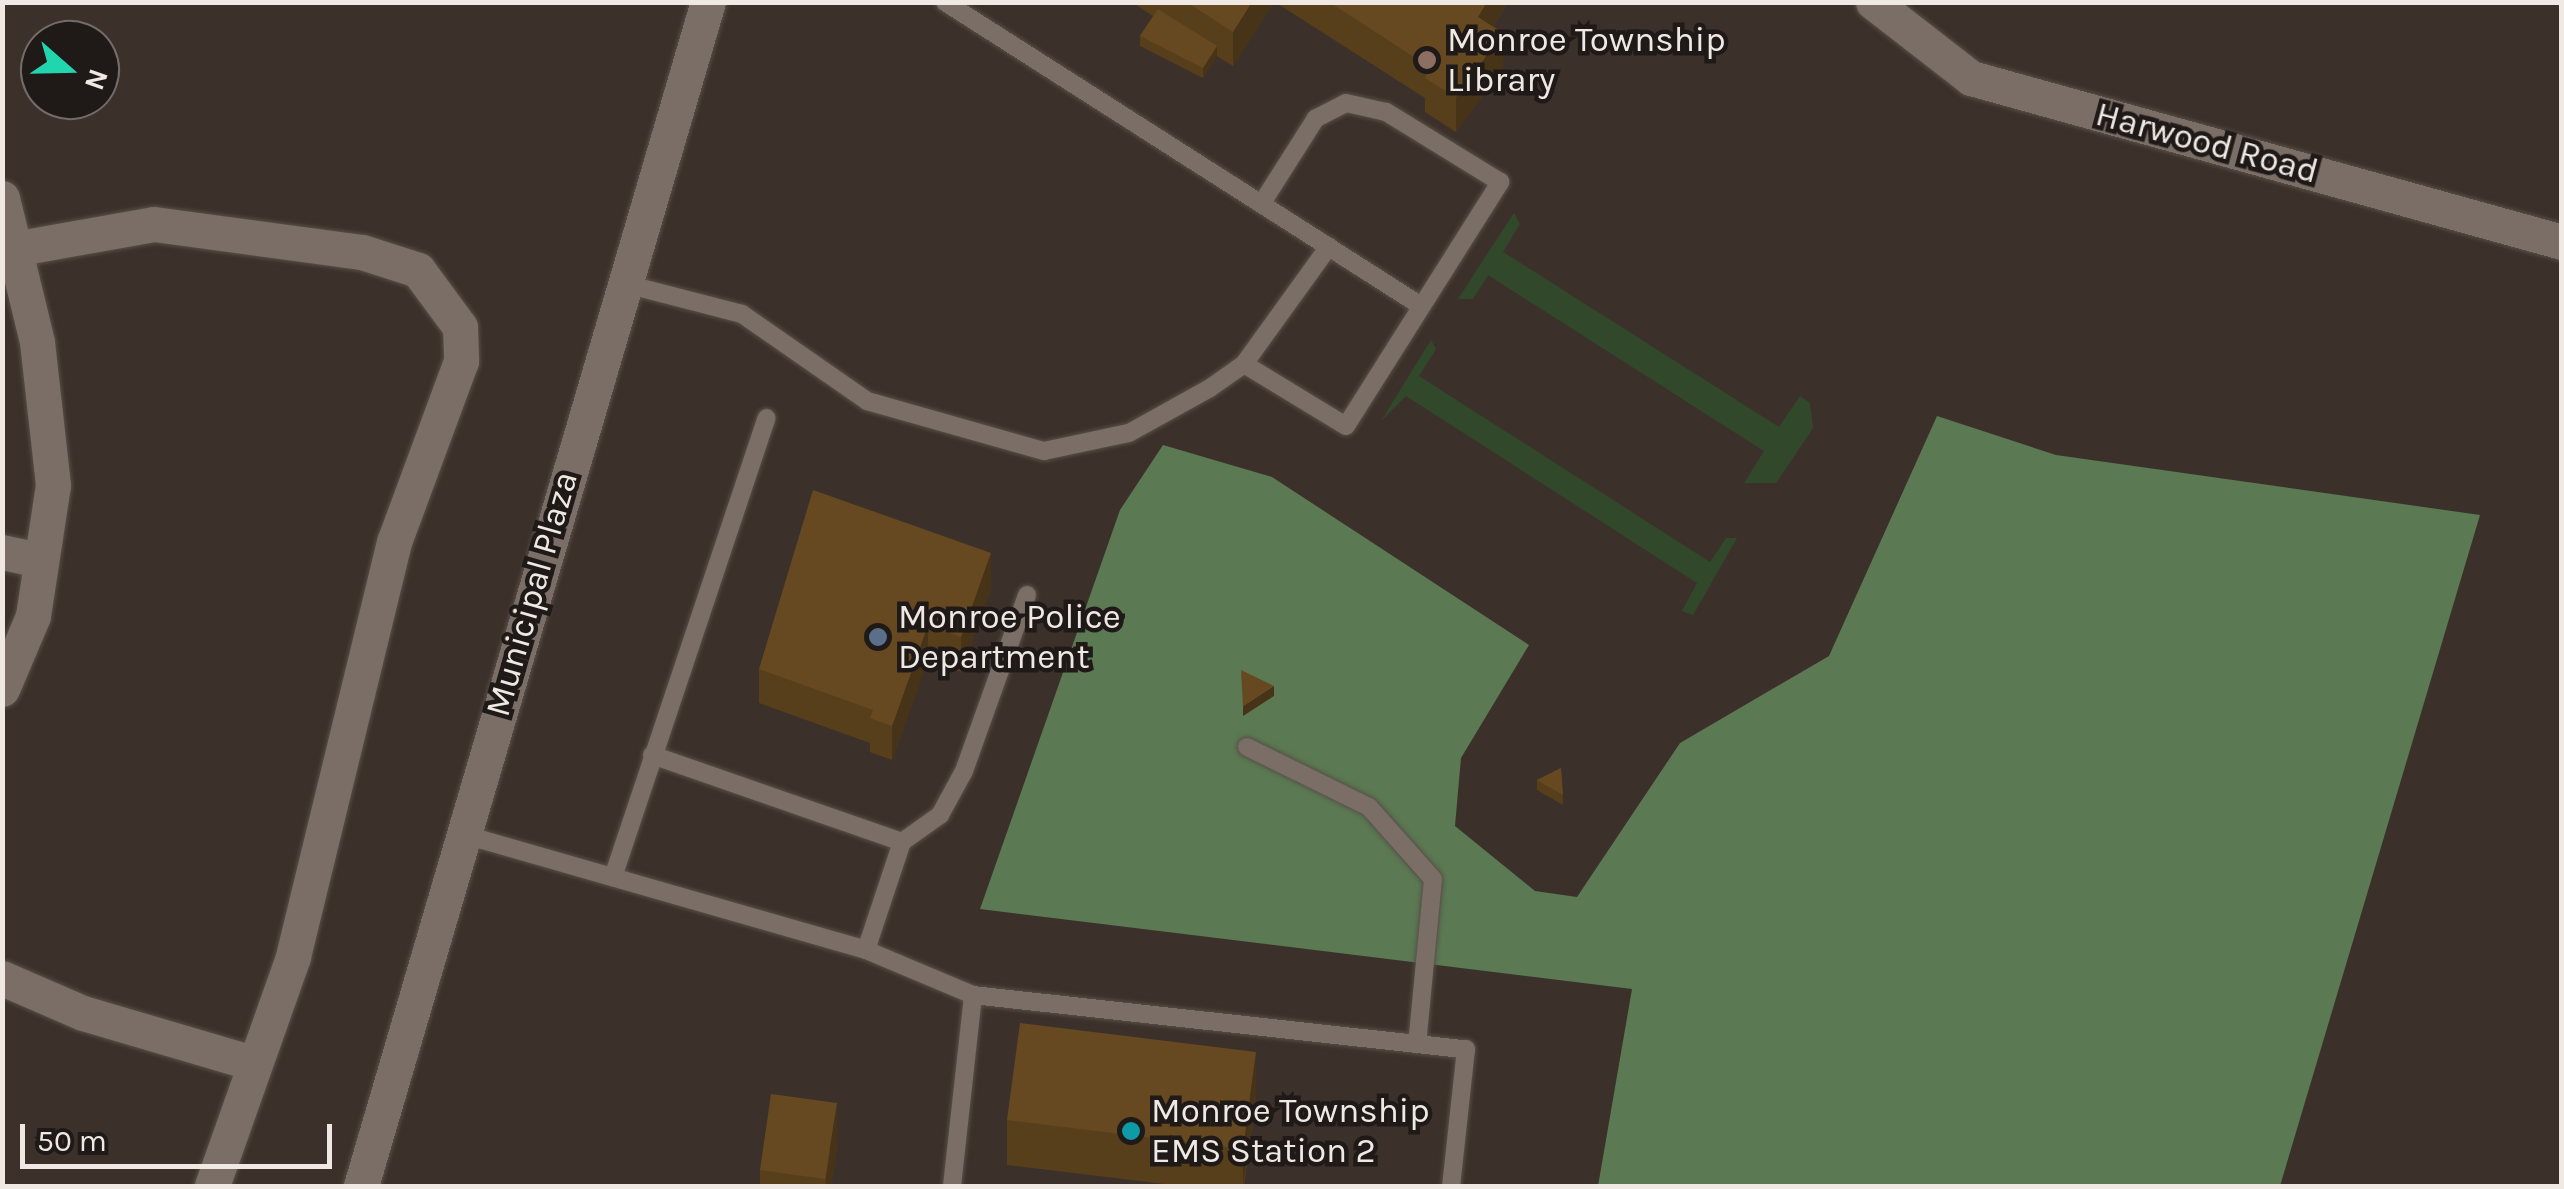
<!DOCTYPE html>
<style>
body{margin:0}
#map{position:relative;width:2564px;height:1189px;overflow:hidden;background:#3c312a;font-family:Karla,sans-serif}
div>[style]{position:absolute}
.green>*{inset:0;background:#31492a}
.forest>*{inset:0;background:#5b7952}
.roads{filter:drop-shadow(0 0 2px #574f48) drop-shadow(0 0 2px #574f48)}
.service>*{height:18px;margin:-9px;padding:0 9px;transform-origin:9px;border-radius:9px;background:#7a6e66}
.minor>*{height:35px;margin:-17.5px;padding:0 17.5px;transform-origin:17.5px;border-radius:17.5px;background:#7a6e66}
.wall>*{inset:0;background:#583f1c}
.shaded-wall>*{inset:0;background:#473317}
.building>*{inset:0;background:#664921}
.dots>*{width:28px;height:28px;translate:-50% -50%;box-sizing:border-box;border:5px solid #1f1a17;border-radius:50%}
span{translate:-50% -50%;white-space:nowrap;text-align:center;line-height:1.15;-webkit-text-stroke:9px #1f1a17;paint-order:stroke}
.poi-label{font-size:35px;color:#efe8e3}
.left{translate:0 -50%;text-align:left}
.street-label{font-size:35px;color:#efe8e3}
.frame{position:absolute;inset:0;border:5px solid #efe8e3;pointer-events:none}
.north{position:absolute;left:20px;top:20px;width:100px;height:100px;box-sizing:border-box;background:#1f1a17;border:2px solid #726c69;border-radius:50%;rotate:110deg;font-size:28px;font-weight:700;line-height:40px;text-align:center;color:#efe8e3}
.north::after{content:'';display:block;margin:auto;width:35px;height:45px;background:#21d5af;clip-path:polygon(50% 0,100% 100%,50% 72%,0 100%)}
.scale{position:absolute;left:20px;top:1124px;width:312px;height:45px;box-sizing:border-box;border:5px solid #efe8e3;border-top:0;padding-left:12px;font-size:30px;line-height:35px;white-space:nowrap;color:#efe8e3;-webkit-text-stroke:8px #1f1a17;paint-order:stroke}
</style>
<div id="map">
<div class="green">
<div style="clip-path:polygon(1514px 213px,1520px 224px,1503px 252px,1779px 427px,1800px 396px,1810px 403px,1813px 428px,1776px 483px,1744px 483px,1764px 451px,1488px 275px,1473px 299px,1458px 299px)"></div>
<div style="clip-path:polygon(1431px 340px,1436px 349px,1419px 376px,1710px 562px,1726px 538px,1737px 538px,1693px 615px,1682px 611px,1697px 583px,1406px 396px,1381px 421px)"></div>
</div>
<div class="forest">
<div style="clip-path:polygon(1937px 416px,2056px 455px,2480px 515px,2280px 1186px,1598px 1186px,1632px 989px,980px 909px,1120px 510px,1163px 445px,1272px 477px,1529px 645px,1461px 758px,1455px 826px,1535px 891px,1577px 897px,1680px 743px,1829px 656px)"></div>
</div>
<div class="roads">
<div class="service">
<div style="left:945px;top:2px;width:565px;rotate:32.56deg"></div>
<div style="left:622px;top:283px;width:124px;rotate:14.5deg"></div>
<div style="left:742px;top:314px;width:152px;rotate:34.8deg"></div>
<div style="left:867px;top:401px;width:184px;rotate:15.8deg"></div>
<div style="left:1044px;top:451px;width:87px;rotate:-12deg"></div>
<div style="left:1129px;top:433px;width:93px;rotate:-29.1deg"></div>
<div style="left:1210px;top:388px;width:42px;rotate:-35.2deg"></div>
<div style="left:1244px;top:364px;width:145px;rotate:-54.2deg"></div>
<div style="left:1244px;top:364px;width:119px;rotate:31.3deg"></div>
<div style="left:1346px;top:426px;width:289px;rotate:-57.7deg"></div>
<div style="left:1500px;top:182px;width:134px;rotate:-148.4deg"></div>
<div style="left:1386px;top:112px;width:41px;rotate:-167.3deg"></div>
<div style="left:1346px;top:103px;width:34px;rotate:153deg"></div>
<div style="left:1316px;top:118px;width:101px;rotate:122.4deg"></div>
<div style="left:1247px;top:747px;width:136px;rotate:26.2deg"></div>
<div style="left:1369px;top:807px;width:96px;rotate:48.4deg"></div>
<div style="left:1433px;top:879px;width:166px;rotate:95.5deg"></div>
<div style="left:652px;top:755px;width:265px;rotate:19.2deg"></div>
<div style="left:462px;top:834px;width:420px;rotate:16deg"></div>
<div style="left:866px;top:950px;width:116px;rotate:22.8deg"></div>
<div style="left:973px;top:995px;width:496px;rotate:6.3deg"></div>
<div style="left:1466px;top:1049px;width:138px;rotate:96.2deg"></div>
<div style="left:613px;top:877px;width:484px;rotate:-71.5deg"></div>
<div style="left:866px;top:950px;width:114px;rotate:-71.6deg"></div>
<div style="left:902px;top:842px;width:47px;rotate:-35.4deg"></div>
<div style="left:940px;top:815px;width:50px;rotate:-61.4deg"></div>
<div style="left:964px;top:771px;width:187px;rotate:-70.3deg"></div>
<div style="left:952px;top:1186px;width:192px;rotate:-83.7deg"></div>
</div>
<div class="minor">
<div style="left:1873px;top:2px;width:124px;rotate:37.8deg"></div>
<div style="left:1971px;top:78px;width:613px;rotate:15.51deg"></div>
<div style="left:2px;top:198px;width:148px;rotate:76.3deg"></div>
<div style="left:37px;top:342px;width:144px;rotate:83.6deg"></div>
<div style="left:53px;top:485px;width:133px;rotate:98.7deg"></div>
<div style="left:33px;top:616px;width:79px;rotate:113deg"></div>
<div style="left:19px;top:248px;width:137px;rotate:-10.1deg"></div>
<div style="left:154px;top:224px;width:210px;rotate:7.7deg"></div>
<div style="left:362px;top:252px;width:59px;rotate:17.8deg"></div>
<div style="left:418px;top:270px;width:71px;rotate:53.6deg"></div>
<div style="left:460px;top:327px;width:34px;rotate:88deg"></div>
<div style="left:461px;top:361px;width:193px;rotate:110.3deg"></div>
<div style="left:394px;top:542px;width:427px;rotate:103.7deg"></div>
<div style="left:293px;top:957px;width:243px;rotate:109.5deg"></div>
<div style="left:2px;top:552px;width:40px;rotate:12deg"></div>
<div style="left:2px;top:978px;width:88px;rotate:23.4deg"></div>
<div style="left:83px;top:1013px;width:177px;rotate:16.4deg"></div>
<div style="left:361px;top:1186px;width:1234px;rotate:-73.67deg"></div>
</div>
</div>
<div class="wall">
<div style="clip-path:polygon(1132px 2px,1274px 2px,1233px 66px,1217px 56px,1203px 78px,1140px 46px,1140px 36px,1153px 16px)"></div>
<div style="clip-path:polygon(1275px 2px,1508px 2px,1493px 27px,1503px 68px,1456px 132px,1425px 112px,1425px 98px)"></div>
<div style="clip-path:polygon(991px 588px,961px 672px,928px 660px,892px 760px,870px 752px,870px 743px,759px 703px,759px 669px)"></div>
<div style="clip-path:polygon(1561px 768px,1563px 805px,1537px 790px,1537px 780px)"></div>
<div style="clip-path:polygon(1256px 1097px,1244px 1186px,1181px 1186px,1007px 1165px,1007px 1120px)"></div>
<div style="clip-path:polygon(837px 1148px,831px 1186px,760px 1186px,760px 1170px)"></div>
</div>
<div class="shaded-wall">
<div style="clip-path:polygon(1252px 2px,1274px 2px,1233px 66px,1233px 32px)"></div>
<div style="clip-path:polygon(1487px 2px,1508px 2px,1478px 51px,1478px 17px)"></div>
<div style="clip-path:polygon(1503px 33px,1503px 68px,1456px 132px,1456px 97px)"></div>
<div style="clip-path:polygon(1217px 46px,1217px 56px,1203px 78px,1203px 68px)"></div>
<div style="clip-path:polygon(991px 553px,991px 588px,961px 672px,961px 637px)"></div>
<div style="clip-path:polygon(928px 625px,928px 660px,892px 760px,892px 726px)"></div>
<div style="clip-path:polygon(1274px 686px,1274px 696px,1243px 716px,1243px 706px)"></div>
<div style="clip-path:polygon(1256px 1052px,1256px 1097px,1243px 1186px,1243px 1149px)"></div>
<div style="clip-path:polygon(837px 1103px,837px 1148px,831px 1186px,825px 1186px)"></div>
</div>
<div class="building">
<div style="clip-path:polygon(1187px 2px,1252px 2px,1233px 32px)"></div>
<div style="clip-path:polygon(1329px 2px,1487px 2px,1478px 17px,1503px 33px,1456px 97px,1425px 78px,1431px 68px)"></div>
<div style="clip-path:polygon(1158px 9px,1217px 46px,1203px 68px,1140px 36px)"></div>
<div style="clip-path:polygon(813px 490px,991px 553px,961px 637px,928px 625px,892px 726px,870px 718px,873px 710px,759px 669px)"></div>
<div style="clip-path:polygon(1241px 670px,1274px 686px,1243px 706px)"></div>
<div style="clip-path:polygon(1561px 768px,1563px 795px,1537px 780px)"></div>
<div style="clip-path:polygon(1020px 1023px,1256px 1052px,1243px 1149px,1007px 1120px)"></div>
<div style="clip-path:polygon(771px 1094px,837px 1103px,825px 1179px,760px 1170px)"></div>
</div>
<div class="dots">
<div style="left:1427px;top:60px;background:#8d6e63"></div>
<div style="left:878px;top:637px;background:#5c6f8a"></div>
<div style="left:1131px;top:1131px;background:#0f9aa8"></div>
</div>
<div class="poi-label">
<span class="left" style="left:1447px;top:60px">Monroe Township<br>Library</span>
<span class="left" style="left:898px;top:637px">Monroe Police<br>Department</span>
<span class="left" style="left:1151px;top:1131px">Monroe Township<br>EMS Station 2</span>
</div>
<div class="street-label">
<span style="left:2207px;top:143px;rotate:15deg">Harwood Road</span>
<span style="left:532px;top:594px;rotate:-74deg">Municipal Plaza</span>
</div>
<div class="frame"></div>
<div class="north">N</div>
<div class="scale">50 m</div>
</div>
